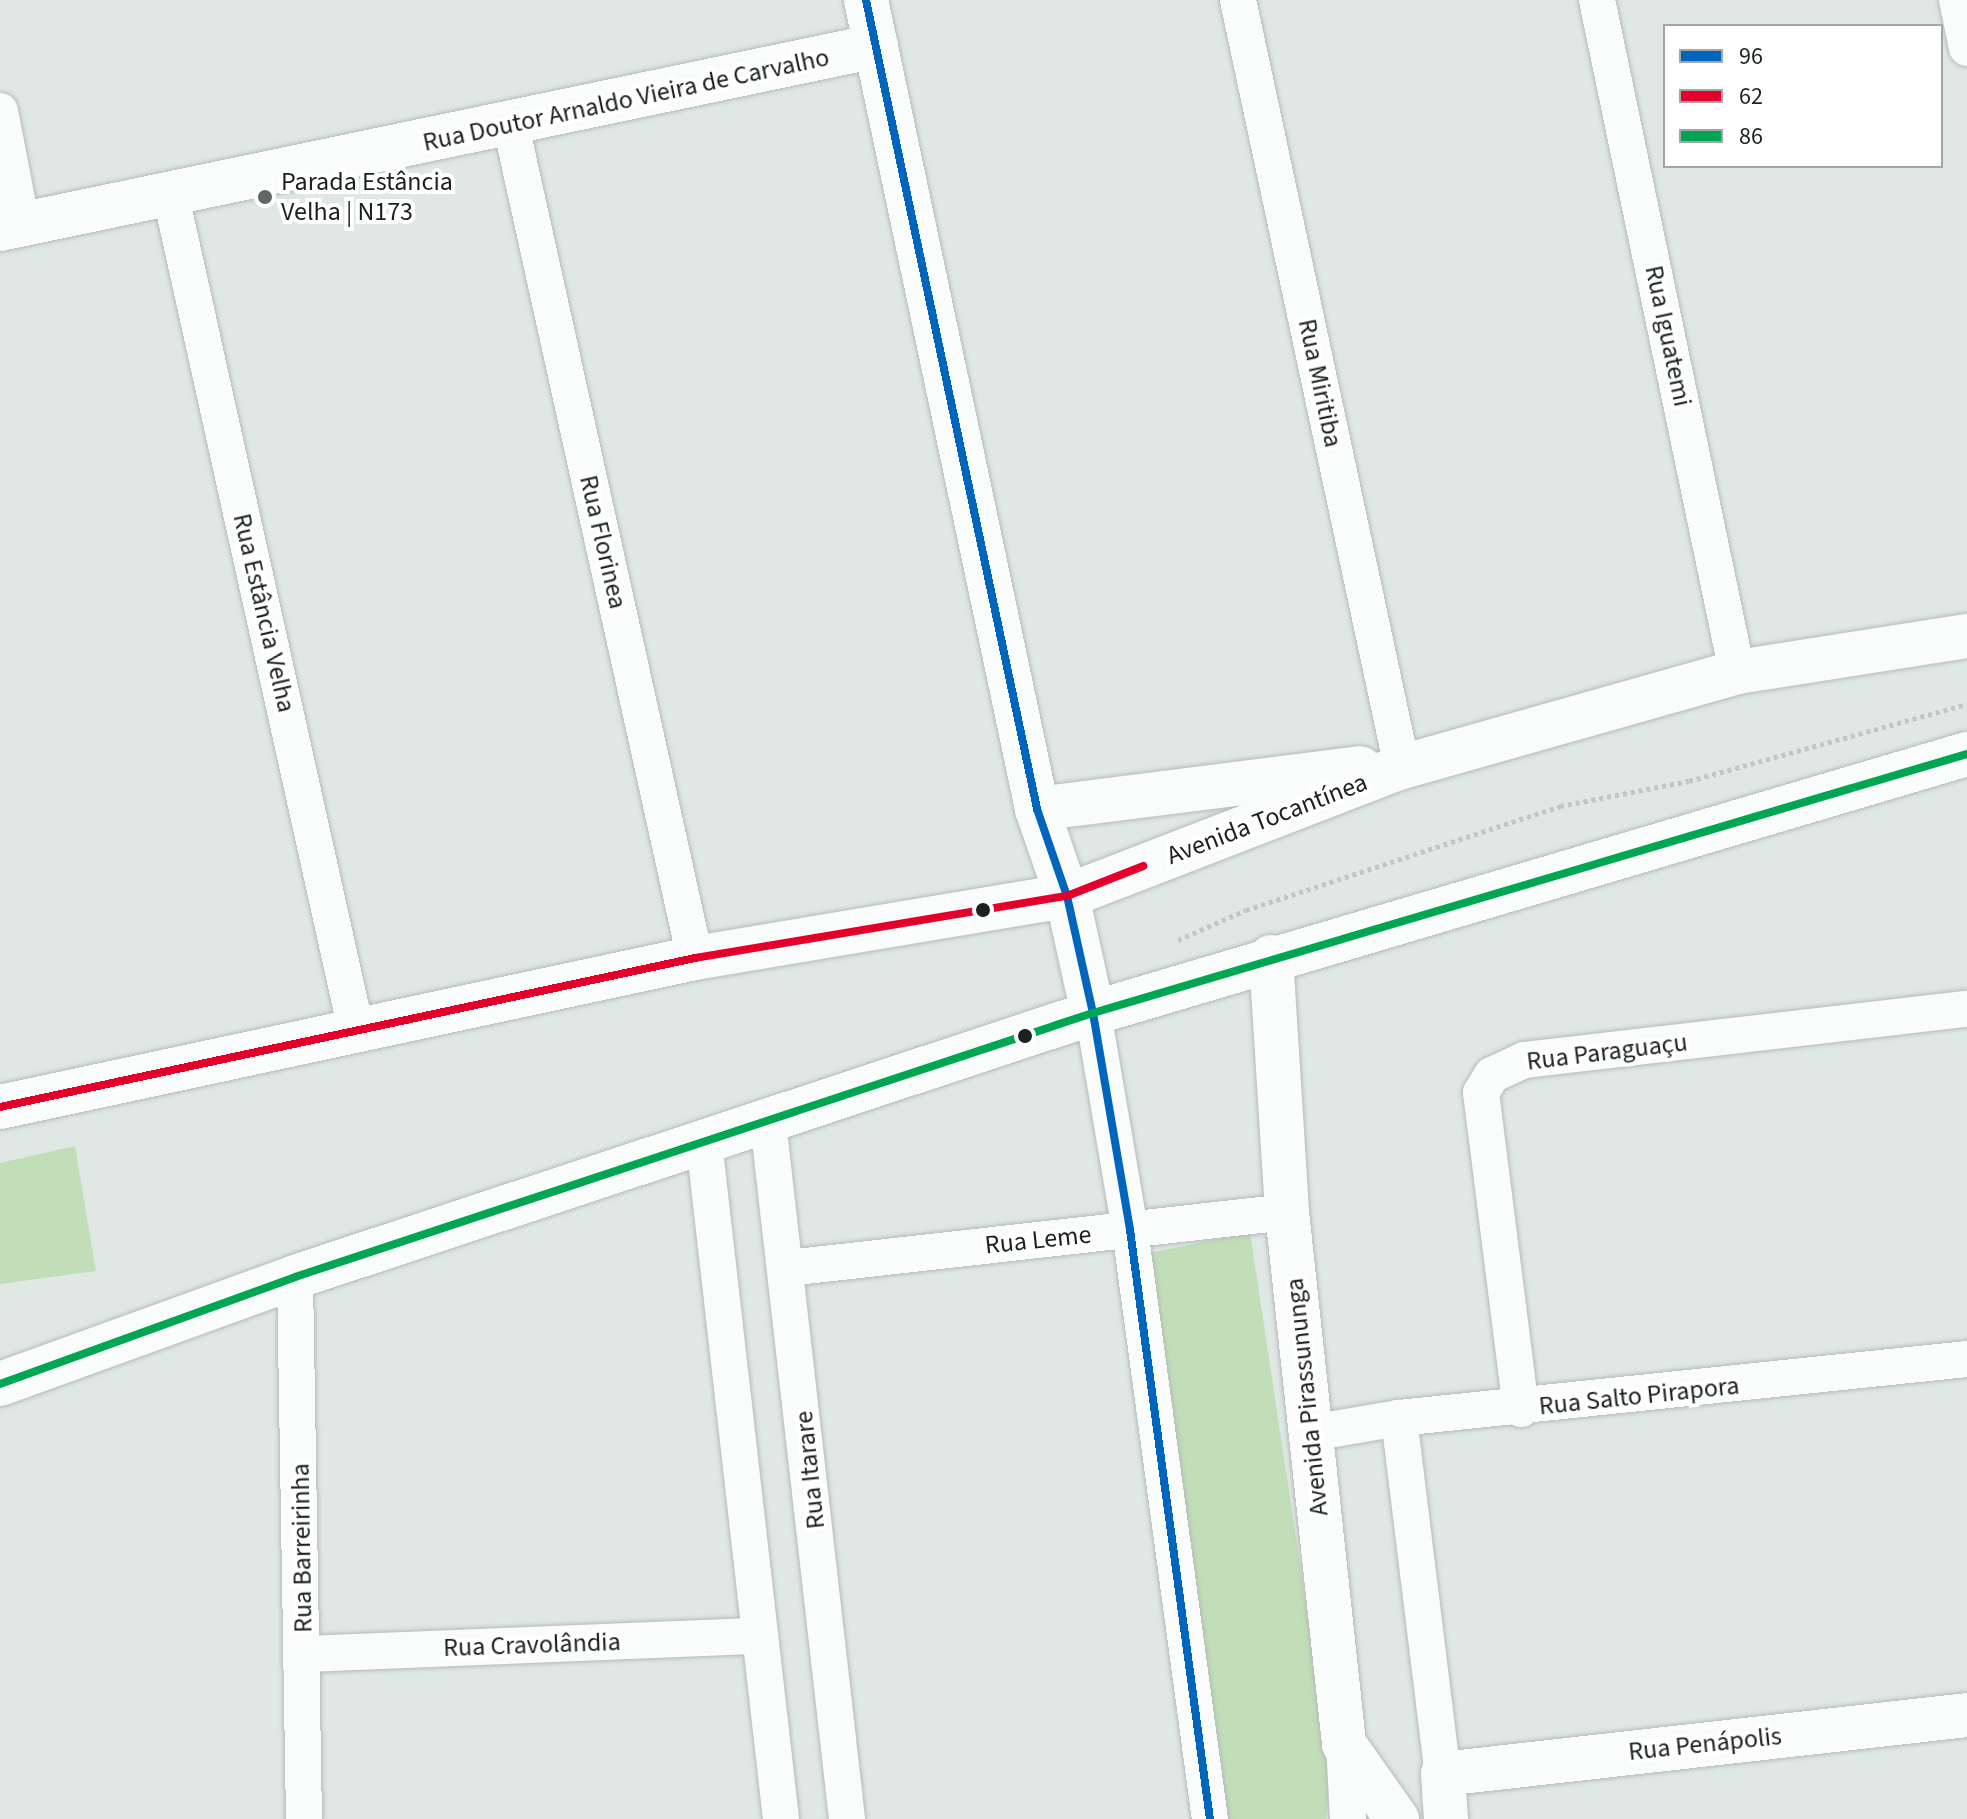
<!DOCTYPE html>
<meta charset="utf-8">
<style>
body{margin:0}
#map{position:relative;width:1967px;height:1819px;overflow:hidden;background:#e0e8e6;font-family:"Source Sans 3",sans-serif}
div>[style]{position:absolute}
.green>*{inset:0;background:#c1deb8}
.path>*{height:5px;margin-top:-2.5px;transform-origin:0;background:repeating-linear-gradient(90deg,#c3c6c5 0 4px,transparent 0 8px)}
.roads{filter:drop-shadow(0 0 2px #b6bbba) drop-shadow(0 0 2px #b6bbba)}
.street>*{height:36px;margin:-18px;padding:0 18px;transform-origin:18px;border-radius:18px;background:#fafcfb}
.secondary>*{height:44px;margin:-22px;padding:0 22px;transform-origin:22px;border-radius:22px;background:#fafcfb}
.primary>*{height:44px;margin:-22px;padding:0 22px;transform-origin:22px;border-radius:22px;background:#fafcfb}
.bus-1>*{height:8px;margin:-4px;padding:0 4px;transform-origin:4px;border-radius:4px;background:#0065bd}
.bus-2>*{height:8px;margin:-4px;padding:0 4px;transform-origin:4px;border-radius:4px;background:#e4002b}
.bus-3>*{height:8px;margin:-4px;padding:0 4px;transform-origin:4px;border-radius:4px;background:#00a651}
.dots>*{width:22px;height:22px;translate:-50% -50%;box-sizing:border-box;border:4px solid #fff;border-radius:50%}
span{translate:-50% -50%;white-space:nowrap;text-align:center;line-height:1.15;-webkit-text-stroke:8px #fff;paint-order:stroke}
.street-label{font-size:26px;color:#1b211f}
.poi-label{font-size:26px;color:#1b211f}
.left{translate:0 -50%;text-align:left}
.legend{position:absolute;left:1663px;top:24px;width:280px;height:144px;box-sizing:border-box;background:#fff;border:2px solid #a4a6a5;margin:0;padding:10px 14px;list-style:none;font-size:24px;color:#1b211f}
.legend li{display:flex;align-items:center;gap:16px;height:40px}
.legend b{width:40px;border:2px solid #a4a6a5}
</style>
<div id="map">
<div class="green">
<div style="clip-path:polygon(75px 1146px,96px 1271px,0 1284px,0 1163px)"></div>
<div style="clip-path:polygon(1250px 1232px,1331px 1770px,1326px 1819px,1223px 1819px,1150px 1253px)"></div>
</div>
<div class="path">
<div style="left:1178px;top:940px;width:74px;rotate:-23.8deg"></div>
<div style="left:1246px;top:910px;width:331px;rotate:-18.3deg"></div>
<div style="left:1560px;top:806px;width:131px;rotate:-11deg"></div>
<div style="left:1689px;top:781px;width:288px;rotate:-15.5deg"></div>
</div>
<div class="roads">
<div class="street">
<div style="left:1238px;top:0;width:784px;rotate:77.93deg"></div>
<div style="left:1597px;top:0;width:686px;rotate:78.23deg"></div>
<div style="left:1957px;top:0;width:49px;rotate:78.2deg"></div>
<div style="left:0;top:111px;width:116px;rotate:79.1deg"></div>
<div style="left:511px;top:126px;width:852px;rotate:77.53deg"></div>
<div style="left:171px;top:197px;width:853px;rotate:77.48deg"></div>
<div style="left:1093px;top:1013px;width:220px;rotate:80.3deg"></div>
<div style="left:1130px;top:1230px;width:594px;rotate:82.27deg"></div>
<div style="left:768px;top:1122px;width:701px;rotate:83.53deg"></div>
<div style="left:704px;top:1142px;width:681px;rotate:83.51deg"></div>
<div style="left:788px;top:1268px;width:502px;rotate:-6.4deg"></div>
<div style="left:295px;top:1277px;width:542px;rotate:89.05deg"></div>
<div style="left:1521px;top:1409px;width:319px;rotate:-97.2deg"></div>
<div style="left:1481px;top:1093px;width:21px;rotate:-59deg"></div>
<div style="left:1492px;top:1075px;width:35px;rotate:-25deg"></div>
<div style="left:1524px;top:1060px;width:446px;rotate:-6.6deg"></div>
<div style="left:1399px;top:1418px;width:359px;rotate:83deg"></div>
<div style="left:1311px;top:1433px;width:89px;rotate:-9.7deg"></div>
<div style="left:1399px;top:1418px;width:571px;rotate:-5.93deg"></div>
<div style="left:305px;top:1654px;width:455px;rotate:-2.3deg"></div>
<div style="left:1344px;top:1744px;width:75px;rotate:86.9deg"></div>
</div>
<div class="secondary">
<div style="left:866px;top:0;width:827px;rotate:78.06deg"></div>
<div style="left:1037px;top:809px;width:92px;rotate:71deg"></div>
<div style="left:1067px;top:896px;width:120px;rotate:77.5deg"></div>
<div style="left:0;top:229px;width:895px;rotate:-11.8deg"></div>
<div style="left:1271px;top:957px;width:256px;rotate:86.4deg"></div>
<div style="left:1287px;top:1212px;width:535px;rotate:83.88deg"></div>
<div style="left:1344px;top:1744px;width:92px;rotate:54.8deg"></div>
<div style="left:1446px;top:1819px;width:45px;rotate:-93.8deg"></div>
<div style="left:1443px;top:1774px;width:527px;rotate:-6.42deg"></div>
</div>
<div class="primary">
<div style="left:1037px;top:809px;width:326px;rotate:-7.2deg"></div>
<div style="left:0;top:1107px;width:711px;rotate:-12.1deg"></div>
<div style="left:695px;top:958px;width:377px;rotate:-9.5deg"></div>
<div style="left:1067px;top:896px;width:359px;rotate:-21.1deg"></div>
<div style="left:1402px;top:767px;width:348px;rotate:-15.8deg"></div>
<div style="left:1737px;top:672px;width:233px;rotate:-8.9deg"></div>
<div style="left:0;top:1384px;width:314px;rotate:-19.9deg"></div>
<div style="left:295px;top:1277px;width:841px;rotate:-18.31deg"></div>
<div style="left:1093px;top:1013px;width:912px;rotate:-16.51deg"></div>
</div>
</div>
<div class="bus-1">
<div style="left:866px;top:0;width:827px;rotate:78.06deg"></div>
<div style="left:1037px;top:809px;width:92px;rotate:71deg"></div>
<div style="left:1067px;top:896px;width:120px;rotate:77.5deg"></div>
<div style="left:1093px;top:1013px;width:220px;rotate:80.3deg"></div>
<div style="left:1130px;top:1230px;width:594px;rotate:82.27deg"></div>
</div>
<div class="bus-2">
<div style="left:0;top:1107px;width:711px;rotate:-12.1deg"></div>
<div style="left:695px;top:958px;width:377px;rotate:-9.5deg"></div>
<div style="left:1067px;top:896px;width:82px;rotate:-21.5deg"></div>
</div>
<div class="bus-3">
<div style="left:0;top:1384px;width:314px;rotate:-19.9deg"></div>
<div style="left:295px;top:1277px;width:841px;rotate:-18.31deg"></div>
<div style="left:1093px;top:1013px;width:912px;rotate:-16.51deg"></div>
</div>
<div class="dots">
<div style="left:265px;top:197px;background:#606765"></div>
<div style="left:983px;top:910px;background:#1b211f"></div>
<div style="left:1025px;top:1036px;background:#1b211f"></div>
</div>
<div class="street-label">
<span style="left:626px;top:100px;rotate:-12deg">Rua Doutor Arnaldo Vieira de Carvalho</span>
<span style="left:1668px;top:336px;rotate:78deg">Rua Iguatemi</span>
<span style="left:1320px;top:383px;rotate:78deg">Rua Miritiba</span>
<span style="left:603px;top:542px;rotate:77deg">Rua Florinea</span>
<span style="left:264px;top:613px;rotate:77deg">Rua Estância Velha</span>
<span style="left:1267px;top:819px;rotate:-21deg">Avenida Tocantínea</span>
<span style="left:1607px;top:1052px;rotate:-7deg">Rua Paraguaçu</span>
<span style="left:1038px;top:1240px;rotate:-6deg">Rua Leme</span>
<span style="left:1639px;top:1396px;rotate:-6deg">Rua Salto Pirapora</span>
<span style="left:1307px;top:1397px;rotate:-96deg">Avenida Pirassununga</span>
<span style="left:810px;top:1470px;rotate:-96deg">Rua Itarare</span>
<span style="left:302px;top:1548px;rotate:-91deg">Rua Barreirinha</span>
<span style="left:532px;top:1645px;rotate:-2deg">Rua Cravolândia</span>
<span style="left:1705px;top:1744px;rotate:-6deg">Rua Penápolis</span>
</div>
<div class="poi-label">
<span class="left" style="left:281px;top:197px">Parada Estância<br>Velha | N173</span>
</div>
<ul class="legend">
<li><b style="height:10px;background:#0065bd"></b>96</li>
<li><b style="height:10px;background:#e4002b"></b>62</li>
<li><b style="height:10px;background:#00a651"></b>86</li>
</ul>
</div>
